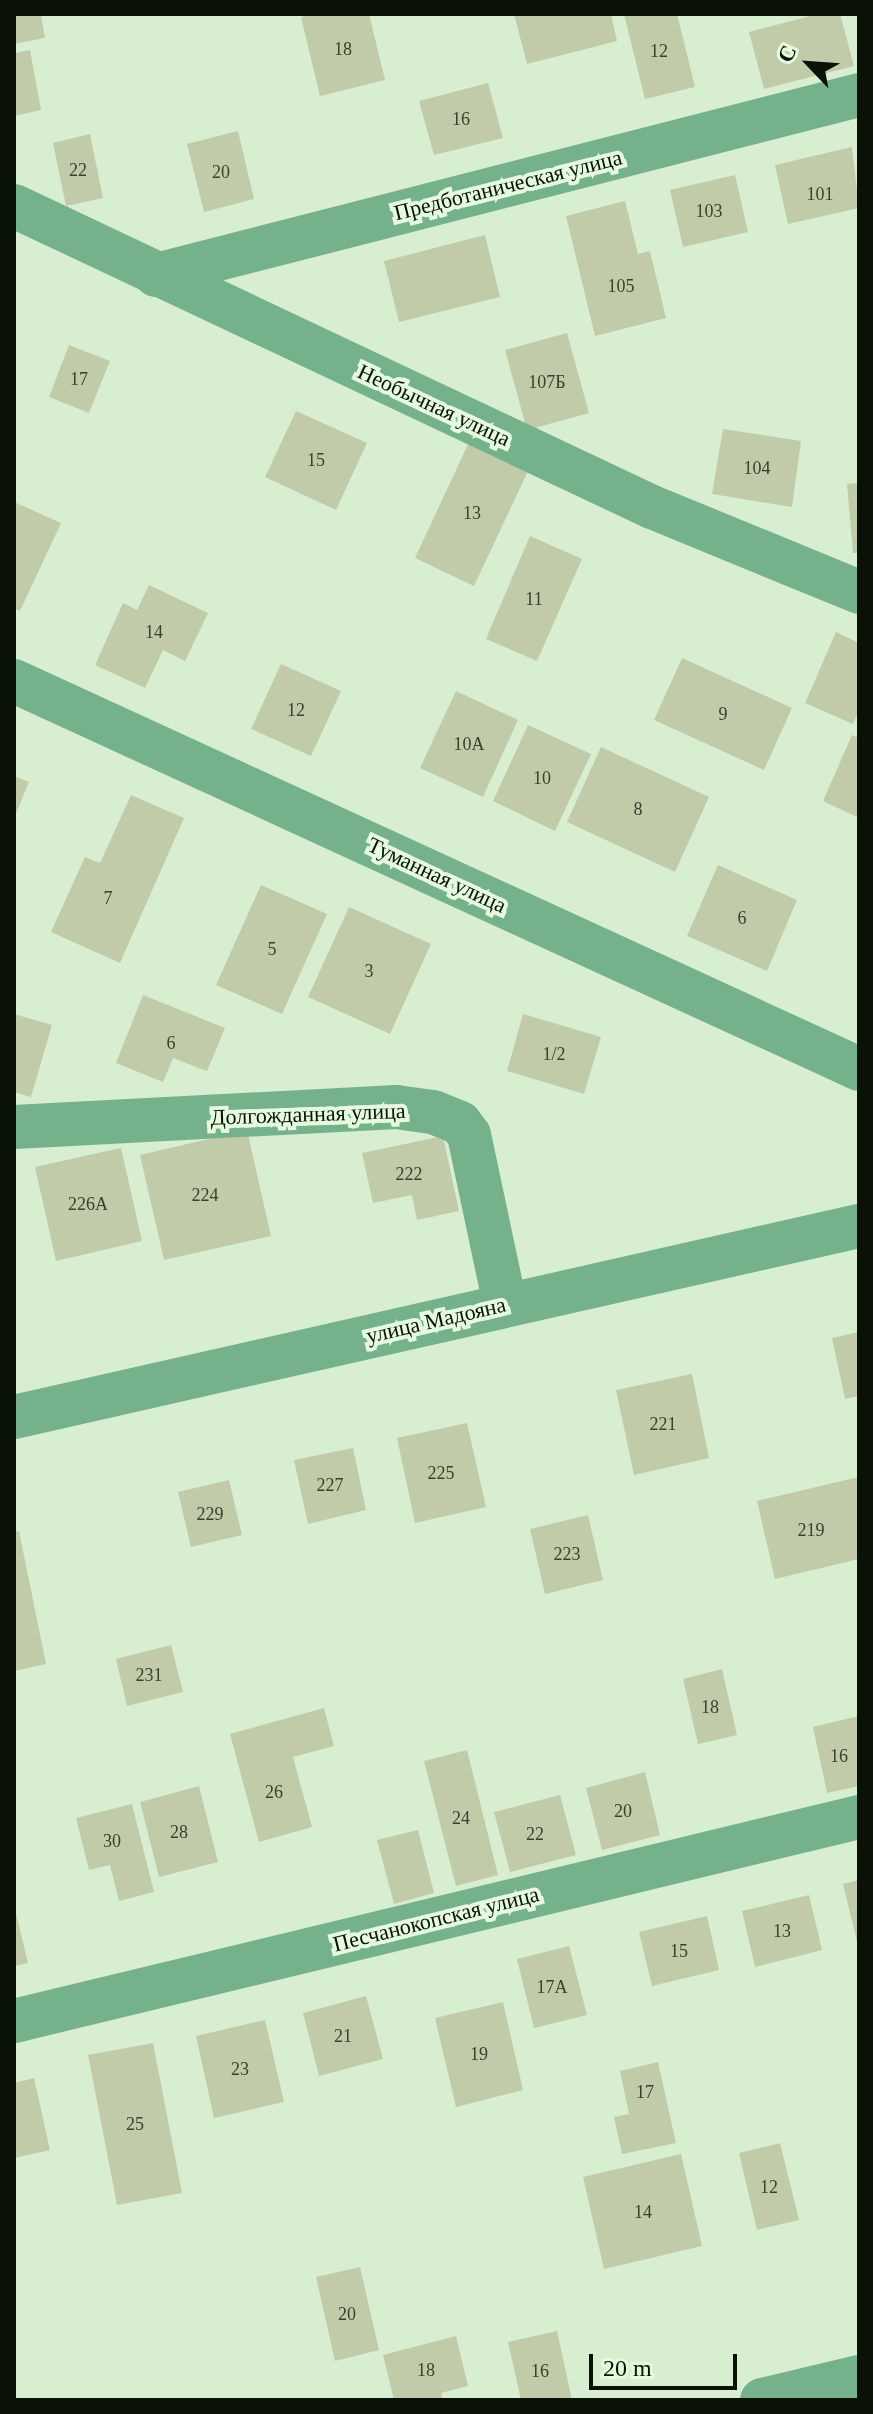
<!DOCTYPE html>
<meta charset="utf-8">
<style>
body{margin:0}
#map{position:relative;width:873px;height:2414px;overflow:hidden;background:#d7eed0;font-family:"Times New Roman",serif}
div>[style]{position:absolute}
.building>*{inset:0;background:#c2cba9}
.minor>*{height:44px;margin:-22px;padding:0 22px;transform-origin:22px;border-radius:22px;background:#75b28c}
span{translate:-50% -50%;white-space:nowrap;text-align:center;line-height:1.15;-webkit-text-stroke:8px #e5fbdd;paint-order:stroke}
.number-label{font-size:18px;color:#384030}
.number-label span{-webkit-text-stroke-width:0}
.street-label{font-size:22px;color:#0a1107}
.frame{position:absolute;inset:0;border:16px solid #0a1107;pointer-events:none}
.north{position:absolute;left:769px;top:24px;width:80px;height:80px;-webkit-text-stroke:6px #e5fbdd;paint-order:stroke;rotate:295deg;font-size:22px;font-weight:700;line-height:32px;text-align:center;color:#0a1107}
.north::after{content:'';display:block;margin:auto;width:28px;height:36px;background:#0a1107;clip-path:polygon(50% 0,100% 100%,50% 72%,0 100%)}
.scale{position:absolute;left:589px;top:2354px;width:148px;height:36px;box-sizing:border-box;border:4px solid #0a1107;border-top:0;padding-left:10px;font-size:24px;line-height:28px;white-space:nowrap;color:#0a1107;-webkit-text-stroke:6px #e5fbdd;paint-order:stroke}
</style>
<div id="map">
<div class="building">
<div style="clip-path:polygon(14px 14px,41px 14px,45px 38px,14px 44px)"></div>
<div style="clip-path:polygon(315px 14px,369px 14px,385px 80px,320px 96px,301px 17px)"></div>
<div style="clip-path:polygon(514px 14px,611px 14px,617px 41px,527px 64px)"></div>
<div style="clip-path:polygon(624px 14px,677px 14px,695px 87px,645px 99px)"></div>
<div style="clip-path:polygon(818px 14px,840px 14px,854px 66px,764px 89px,749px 32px)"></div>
<div style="clip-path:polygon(30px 50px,41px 110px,14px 116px,14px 53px)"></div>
<div style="clip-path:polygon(488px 83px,503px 138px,434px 155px,419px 101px)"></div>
<div style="clip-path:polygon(238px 131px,254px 199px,204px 212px,187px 144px)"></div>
<div style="clip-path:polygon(90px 134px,103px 198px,66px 206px,53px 143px)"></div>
<div style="clip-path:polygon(852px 147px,859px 208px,788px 224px,775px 165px)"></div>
<div style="clip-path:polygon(735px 175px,748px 232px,683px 247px,670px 190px)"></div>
<div style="clip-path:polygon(625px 201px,638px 254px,650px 251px,666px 318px,595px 336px,566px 216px)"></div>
<div style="clip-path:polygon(485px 235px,500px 297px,399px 322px,384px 261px)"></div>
<div style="clip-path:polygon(567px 333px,589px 413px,527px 430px,505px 350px)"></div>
<div style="clip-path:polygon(69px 345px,110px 361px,89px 413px,49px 397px)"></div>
<div style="clip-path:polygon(296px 411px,367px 443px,336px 510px,265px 477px)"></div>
<div style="clip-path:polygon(723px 429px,801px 441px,792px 507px,712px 494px)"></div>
<div style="clip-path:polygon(470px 440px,530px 467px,474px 586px,415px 558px)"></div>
<div style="clip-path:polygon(859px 483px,859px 553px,853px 553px,847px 484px)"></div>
<div style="clip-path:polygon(14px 502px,61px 523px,20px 611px,14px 608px)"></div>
<div style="clip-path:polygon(530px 536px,582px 559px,537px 661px,486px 639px)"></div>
<div style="clip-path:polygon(149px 585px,208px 613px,185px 661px,163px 650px,145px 688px,95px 665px,123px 603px,137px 610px)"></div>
<div style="clip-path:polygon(836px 632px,859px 643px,859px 710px,853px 724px,805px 703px)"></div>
<div style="clip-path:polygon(682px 658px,792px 708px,764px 770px,654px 720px)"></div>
<div style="clip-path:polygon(281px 664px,341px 691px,311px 756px,251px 729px)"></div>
<div style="clip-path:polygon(456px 691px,518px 720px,483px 797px,420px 768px)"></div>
<div style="clip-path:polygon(528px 725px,591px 754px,555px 831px,493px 801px)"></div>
<div style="clip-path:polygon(852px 735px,859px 738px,859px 818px,823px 801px)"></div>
<div style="clip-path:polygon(601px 747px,709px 797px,675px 872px,567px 822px)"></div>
<div style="clip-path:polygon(14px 776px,29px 782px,14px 818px)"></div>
<div style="clip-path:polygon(131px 795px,184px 818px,120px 963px,51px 932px,85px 857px,100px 863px)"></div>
<div style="clip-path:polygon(718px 865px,797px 900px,767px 971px,687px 936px)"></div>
<div style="clip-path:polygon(261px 885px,327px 914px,282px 1014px,216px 985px)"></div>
<div style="clip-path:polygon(349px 907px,431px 944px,390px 1034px,308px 997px)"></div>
<div style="clip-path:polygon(143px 995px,225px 1028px,207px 1071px,173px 1058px,163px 1082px,116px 1063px)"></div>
<div style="clip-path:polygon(14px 1014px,52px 1025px,31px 1097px,14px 1092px)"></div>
<div style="clip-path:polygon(523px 1014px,601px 1037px,584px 1094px,507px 1071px)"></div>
<div style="clip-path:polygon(247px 1130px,271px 1236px,164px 1260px,140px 1155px)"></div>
<div style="clip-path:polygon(443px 1136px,459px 1211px,417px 1220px,412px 1195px,373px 1203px,362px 1153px)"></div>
<div style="clip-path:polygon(121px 1148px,142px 1241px,56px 1261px,35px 1167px)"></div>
<div style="clip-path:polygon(859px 1332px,859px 1396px,845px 1399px,832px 1338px)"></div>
<div style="clip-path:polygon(692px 1374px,709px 1458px,634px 1475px,616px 1390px)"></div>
<div style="clip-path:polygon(467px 1423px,486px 1507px,415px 1523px,397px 1438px)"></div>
<div style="clip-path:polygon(353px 1448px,366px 1510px,308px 1524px,294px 1460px)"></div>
<div style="clip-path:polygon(859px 1477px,859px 1559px,775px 1579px,757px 1501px)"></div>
<div style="clip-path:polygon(229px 1480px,242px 1535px,191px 1547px,178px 1492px)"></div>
<div style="clip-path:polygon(588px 1515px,603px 1580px,545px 1594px,530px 1529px)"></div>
<div style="clip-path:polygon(19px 1531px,46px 1664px,14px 1671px,14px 1532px)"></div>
<div style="clip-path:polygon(171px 1645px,183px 1692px,127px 1706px,116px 1659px)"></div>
<div style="clip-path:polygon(722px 1669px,737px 1735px,698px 1744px,683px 1679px)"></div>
<div style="clip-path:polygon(324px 1708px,334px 1746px,293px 1757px,312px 1827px,259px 1842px,230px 1734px)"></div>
<div style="clip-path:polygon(859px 1716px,859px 1786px,827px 1793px,813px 1727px)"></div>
<div style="clip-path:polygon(467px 1750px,498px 1875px,456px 1886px,424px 1761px)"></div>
<div style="clip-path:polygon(645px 1772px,660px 1835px,602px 1850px,586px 1788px)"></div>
<div style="clip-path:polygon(199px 1786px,218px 1862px,159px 1877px,140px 1802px)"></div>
<div style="clip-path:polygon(560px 1795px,576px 1855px,510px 1872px,494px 1812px)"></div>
<div style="clip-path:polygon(132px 1804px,154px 1892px,119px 1901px,110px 1865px,89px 1870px,76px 1818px)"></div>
<div style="clip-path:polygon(418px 1830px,434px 1893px,394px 1904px,377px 1840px)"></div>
<div style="clip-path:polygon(859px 1880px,859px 1945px,858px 1946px,843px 1884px)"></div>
<div style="clip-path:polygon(809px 1895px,822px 1950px,755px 1967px,742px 1911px)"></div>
<div style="clip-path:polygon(14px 1905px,28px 1963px,14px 1966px)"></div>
<div style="clip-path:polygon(707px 1916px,719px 1970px,652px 1986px,639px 1932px)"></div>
<div style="clip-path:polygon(569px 1946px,587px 2015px,534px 2028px,517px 1959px)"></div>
<div style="clip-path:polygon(366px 1996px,383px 2059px,319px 2076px,303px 2013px)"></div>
<div style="clip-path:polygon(503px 2002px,523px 2090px,456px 2107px,435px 2018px)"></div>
<div style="clip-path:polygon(265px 2020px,284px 2102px,214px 2118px,196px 2036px)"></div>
<div style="clip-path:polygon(153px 2043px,182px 2193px,117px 2205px,88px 2055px)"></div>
<div style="clip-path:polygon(658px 2062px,676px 2143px,622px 2154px,614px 2117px,629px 2114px,620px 2071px)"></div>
<div style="clip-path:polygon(34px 2078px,50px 2150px,14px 2158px,14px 2083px)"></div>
<div style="clip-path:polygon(780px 2143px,799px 2220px,757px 2230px,739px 2153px)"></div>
<div style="clip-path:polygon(681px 2154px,702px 2246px,604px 2269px,583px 2177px)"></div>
<div style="clip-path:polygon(360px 2267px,379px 2350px,335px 2361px,316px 2277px)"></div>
<div style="clip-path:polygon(557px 2331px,572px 2400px,521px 2400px,508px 2342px)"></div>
<div style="clip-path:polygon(456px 2336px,468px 2386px,441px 2393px,443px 2400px,394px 2400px,383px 2355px)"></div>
</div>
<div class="minor">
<div style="left:14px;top:206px;width:705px;rotate:25.26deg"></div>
<div style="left:652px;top:507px;width:224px;rotate:22.3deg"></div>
<div style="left:156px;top:275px;width:726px;rotate:-14.36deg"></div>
<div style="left:14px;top:681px;width:930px;rotate:24.66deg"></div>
<div style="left:14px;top:1127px;width:383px;rotate:-3deg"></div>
<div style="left:396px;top:1107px;width:37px;rotate:8deg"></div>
<div style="left:433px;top:1112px;width:29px;rotate:22deg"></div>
<div style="left:460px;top:1123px;width:15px;rotate:53deg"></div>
<div style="left:469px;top:1135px;width:173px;rotate:78deg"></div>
<div style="left:14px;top:1417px;width:866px;rotate:-12.74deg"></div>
<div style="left:14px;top:2021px;width:869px;rotate:-13.57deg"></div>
<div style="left:762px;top:2400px;width:100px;rotate:-13.3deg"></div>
</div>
<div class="number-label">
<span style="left:343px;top:49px">18</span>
<span style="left:659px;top:51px">12</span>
<span style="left:461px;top:119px">16</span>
<span style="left:78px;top:170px">22</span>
<span style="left:221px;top:172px">20</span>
<span style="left:820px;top:194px">101</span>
<span style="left:709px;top:211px">103</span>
<span style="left:621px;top:286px">105</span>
<span style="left:79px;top:379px">17</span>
<span style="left:547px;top:382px">107Б</span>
<span style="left:316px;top:460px">15</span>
<span style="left:757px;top:468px">104</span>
<span style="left:472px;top:513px">13</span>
<span style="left:534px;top:599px">11</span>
<span style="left:154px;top:632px">14</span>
<span style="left:296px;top:710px">12</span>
<span style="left:723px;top:714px">9</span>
<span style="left:469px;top:744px">10А</span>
<span style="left:542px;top:778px">10</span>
<span style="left:638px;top:809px">8</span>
<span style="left:108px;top:898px">7</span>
<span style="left:742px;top:918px">6</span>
<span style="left:272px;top:949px">5</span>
<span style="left:369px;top:971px">3</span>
<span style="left:171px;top:1043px">6</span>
<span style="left:554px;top:1054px">1/2</span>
<span style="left:409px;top:1174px">222</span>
<span style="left:205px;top:1195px">224</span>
<span style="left:88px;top:1204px">226А</span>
<span style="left:663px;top:1424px">221</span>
<span style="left:441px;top:1473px">225</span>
<span style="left:330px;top:1485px">227</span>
<span style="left:210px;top:1514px">229</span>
<span style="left:811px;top:1530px">219</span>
<span style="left:567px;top:1554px">223</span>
<span style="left:149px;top:1675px">231</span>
<span style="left:710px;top:1707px">18</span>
<span style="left:839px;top:1756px">16</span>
<span style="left:274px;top:1792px">26</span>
<span style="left:623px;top:1811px">20</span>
<span style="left:461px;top:1818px">24</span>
<span style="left:179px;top:1832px">28</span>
<span style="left:535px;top:1834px">22</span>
<span style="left:112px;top:1841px">30</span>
<span style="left:782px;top:1931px">13</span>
<span style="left:679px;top:1951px">15</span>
<span style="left:552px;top:1987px">17А</span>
<span style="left:343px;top:2036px">21</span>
<span style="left:479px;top:2054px">19</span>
<span style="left:240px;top:2069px">23</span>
<span style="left:645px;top:2092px">17</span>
<span style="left:135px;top:2124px">25</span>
<span style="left:769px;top:2187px">12</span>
<span style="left:643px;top:2212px">14</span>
<span style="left:347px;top:2314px">20</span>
<span style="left:426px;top:2370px">18</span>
<span style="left:540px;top:2371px">16</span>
</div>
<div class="street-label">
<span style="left:508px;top:185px;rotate:-14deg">Предботаническая улица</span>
<span style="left:434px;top:405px;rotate:25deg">Необычная улица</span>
<span style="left:437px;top:875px;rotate:25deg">Туманная улица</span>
<span style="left:308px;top:1114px;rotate:-2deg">Долгожданная улица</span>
<span style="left:436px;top:1320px;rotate:-13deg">улица Мадояна</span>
<span style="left:436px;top:1919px;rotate:-14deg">Песчанокопская улица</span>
</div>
<div class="frame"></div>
<div class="north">С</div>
<div class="scale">20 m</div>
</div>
